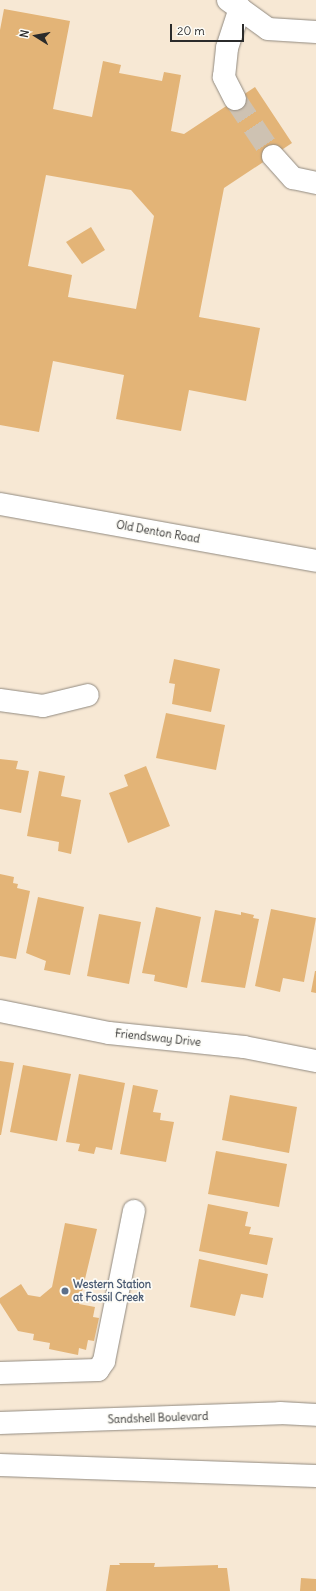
<!DOCTYPE html>
<style>
body{margin:0}
#map{position:relative;width:316px;height:1591px;overflow:hidden;background:#f7e8d4;font-family:Delius,sans-serif}
div>[style]{position:absolute}
.building>*{inset:0;background:#e3b477}
.minor-tunnel>*{height:22px;margin-top:-11px;transform-origin:0;background:repeating-linear-gradient(90deg,#cec2b2 0 22px,transparent 0 33px)}
.roads{filter:drop-shadow(0 0 1px #918a80) drop-shadow(0 0 1px #918a80)}
.minor>*{height:22px;margin:-11px;padding:0 11px;transform-origin:11px;border-radius:11px;background:#fff}
.dots>*{width:11px;height:11px;translate:-50% -50%;box-sizing:border-box;border:2px solid #fdfcf7;border-radius:50%}
span{translate:-50% -50%;white-space:nowrap;text-align:center;line-height:1.15;-webkit-text-stroke:3.5px #fdfcf7;paint-order:stroke}
.street-label{font-size:11px;color:#2b2b2b}
.service-label{font-size:11px;color:#4e5e75;font-weight:700}
.left{translate:0 -50%;text-align:left}
.north{position:absolute;left:16px;top:16px;width:40px;height:40px;-webkit-text-stroke:3px #fdfcf7;paint-order:stroke;rotate:281deg;font-size:11px;font-weight:700;line-height:16px;text-align:center;color:#2b2b2b}
.north::after{content:'';display:block;margin:auto;width:14px;height:18px;background:#2b2b2b;clip-path:polygon(50% 0,100% 100%,50% 72%,0 100%)}
.scale{position:absolute;left:170px;top:24px;width:74px;height:18px;box-sizing:border-box;border:2px solid #2b2b2b;border-top:0;padding-left:5px;font-size:12px;line-height:14px;white-space:nowrap;color:#2b2b2b;-webkit-text-stroke:3px #fdfcf7;paint-order:stroke}
</style>
<div id="map">
<div class="building">
<div style="clip-path:polygon(evenodd,4px 9px,70px 21px,53px 109px,92px 117px,103px 61px,121px 65px,119px 73px,162px 81px,164px 72px,181px 75px,171px 131px,184px 134px,255px 87px,292px 143px,224px 188px,199px 317px,260px 328px,246px 401px,189px 390px,181px 431px,116px 419px,124px 375px,53px 361px,39px 432px,0 425px,0 30px,4px 9px,46px 175px,131px 190px,154px 216px,136px 309px,68px 297px,72px 275px,28px 266px,46px 175px)"></div>
<div style="clip-path:polygon(91px 227px,105px 250px,82px 264px,66px 242px)"></div>
<div style="clip-path:polygon(174px 659px,220px 669px,211px 712px,172px 704px,175px 684px,169px 683px)"></div>
<div style="clip-path:polygon(166px 713px,225px 725px,216px 770px,156px 758px)"></div>
<div style="clip-path:polygon(0 759px,18px 761px,16px 769px,29px 771px,21px 813px,0 809px)"></div>
<div style="clip-path:polygon(146px 766px,170px 826px,128px 843px,109px 793px,128px 786px,124px 775px)"></div>
<div style="clip-path:polygon(39px 771px,65px 776px,61px 796px,81px 800px,71px 854px,58px 851px,59px 842px,27px 836px)"></div>
<div style="clip-path:polygon(0 874px,14px 877px,13px 883px,18px 884px,17px 888px,30px 891px,16px 959px,0 956px)"></div>
<div style="clip-path:polygon(38px 897px,84px 907px,70px 975px,44px 970px,46px 961px,26px 953px)"></div>
<div style="clip-path:polygon(156px 907px,201px 917px,187px 988px,154px 981px,155px 975px,142px 973px)"></div>
<div style="clip-path:polygon(271px 909px,316px 918px,304px 982px,283px 978px,280px 992px,255px 986px)"></div>
<div style="clip-path:polygon(215px 910px,241px 915px,241px 912px,254px 915px,253px 918px,259px 919px,245px 988px,201px 982px)"></div>
<div style="clip-path:polygon(99px 914px,141px 922px,129px 984px,87px 976px)"></div>
<div style="clip-path:polygon(315px 971px,316px 971px,316px 993px,311px 992px)"></div>
<div style="clip-path:polygon(0 1061px,14px 1063px,1px 1135px,0 1135px)"></div>
<div style="clip-path:polygon(23px 1065px,71px 1074px,57px 1141px,10px 1132px)"></div>
<div style="clip-path:polygon(79px 1074px,125px 1083px,112px 1150px,96px 1147px,94px 1154px,78px 1151px,80px 1144px,66px 1142px)"></div>
<div style="clip-path:polygon(133px 1085px,158px 1090px,153px 1112px,161px 1113px,160px 1120px,174px 1122px,166px 1162px,120px 1154px)"></div>
<div style="clip-path:polygon(230px 1095px,297px 1107px,289px 1153px,222px 1140px)"></div>
<div style="clip-path:polygon(216px 1151px,287px 1164px,279px 1207px,208px 1194px)"></div>
<div style="clip-path:polygon(208px 1204px,248px 1212px,245px 1226px,251px 1227px,249px 1234px,273px 1238px,267px 1265px,199px 1251px)"></div>
<div style="clip-path:polygon(65px 1223px,97px 1229px,79px 1304px,95px 1307px,93px 1317px,99px 1318px,94px 1341px,88px 1340px,86px 1350px,79px 1348px,78px 1355px,49px 1349px,50px 1343px,33px 1340px,34px 1334px,18px 1331px,0 1303px,0 1298px,21px 1284px,28px 1295px,40px 1297px,52px 1287px)"></div>
<div style="clip-path:polygon(199px 1259px,268px 1274px,263px 1298px,241px 1294px,235px 1316px,190px 1307px)"></div>
<div style="clip-path:polygon(119px 1563px,155px 1563px,154px 1567px,218px 1565px,218px 1568px,227px 1568px,230px 1591px,106px 1591px,110px 1565px,120px 1565px)"></div>
<div style="clip-path:polygon(301px 1578px,316px 1579px,316px 1591px,300px 1591px)"></div>
</div>
<div class="minor-tunnel">
<div style="left:235px;top:99px;width:69px;rotate:56.3deg"></div>
</div>
<div class="roads">
<div class="minor">
<div style="left:228px;top:0;width:49px;rotate:35.9deg"></div>
<div style="left:268px;top:29px;width:48px;rotate:3.6deg"></div>
<div style="left:235px;top:99px;width:25px;rotate:-117deg"></div>
<div style="left:224px;top:77px;width:29px;rotate:-84deg"></div>
<div style="left:227px;top:48px;width:42px;rotate:-72deg"></div>
<div style="left:273px;top:156px;width:30px;rotate:48deg"></div>
<div style="left:293px;top:178px;width:24px;rotate:12deg"></div>
<div style="left:0;top:504px;width:321px;rotate:10.2deg"></div>
<div style="left:0;top:700px;width:43px;rotate:7.9deg"></div>
<div style="left:43px;top:706px;width:46px;rotate:-13.7deg"></div>
<div style="left:0;top:1011px;width:111px;rotate:11.4deg"></div>
<div style="left:109px;top:1033px;width:136px;rotate:5.9deg"></div>
<div style="left:244px;top:1047px;width:73px;rotate:11deg"></div>
<div style="left:0;top:1373px;width:98px;rotate:-1.8deg"></div>
<div style="left:98px;top:1370px;width:11px;rotate:-56deg"></div>
<div style="left:104px;top:1361px;width:153px;rotate:-78.7deg"></div>
<div style="left:0;top:1423px;width:280px;rotate:-2deg"></div>
<div style="left:280px;top:1413px;width:36px;rotate:3deg"></div>
<div style="left:0;top:1465px;width:316px;rotate:2deg"></div>
</div>
</div>
<div class="dots">
<div style="left:65px;top:1291px;background:#5c6f8a"></div>
</div>
<div class="street-label">
<span style="left:158px;top:532px;rotate:10deg">Old Denton Road</span>
<span style="left:158px;top:1038px;rotate:6deg">Friendsway Drive</span>
<span style="left:158px;top:1418px;rotate:-2deg">Sandshell Boulevard</span>
</div>
<div class="service-label">
<span class="left" style="left:73px;top:1291px">Western Station<br>at Fossil Creek</span>
</div>
<div class="north">N</div>
<div class="scale">20 m</div>
</div>
